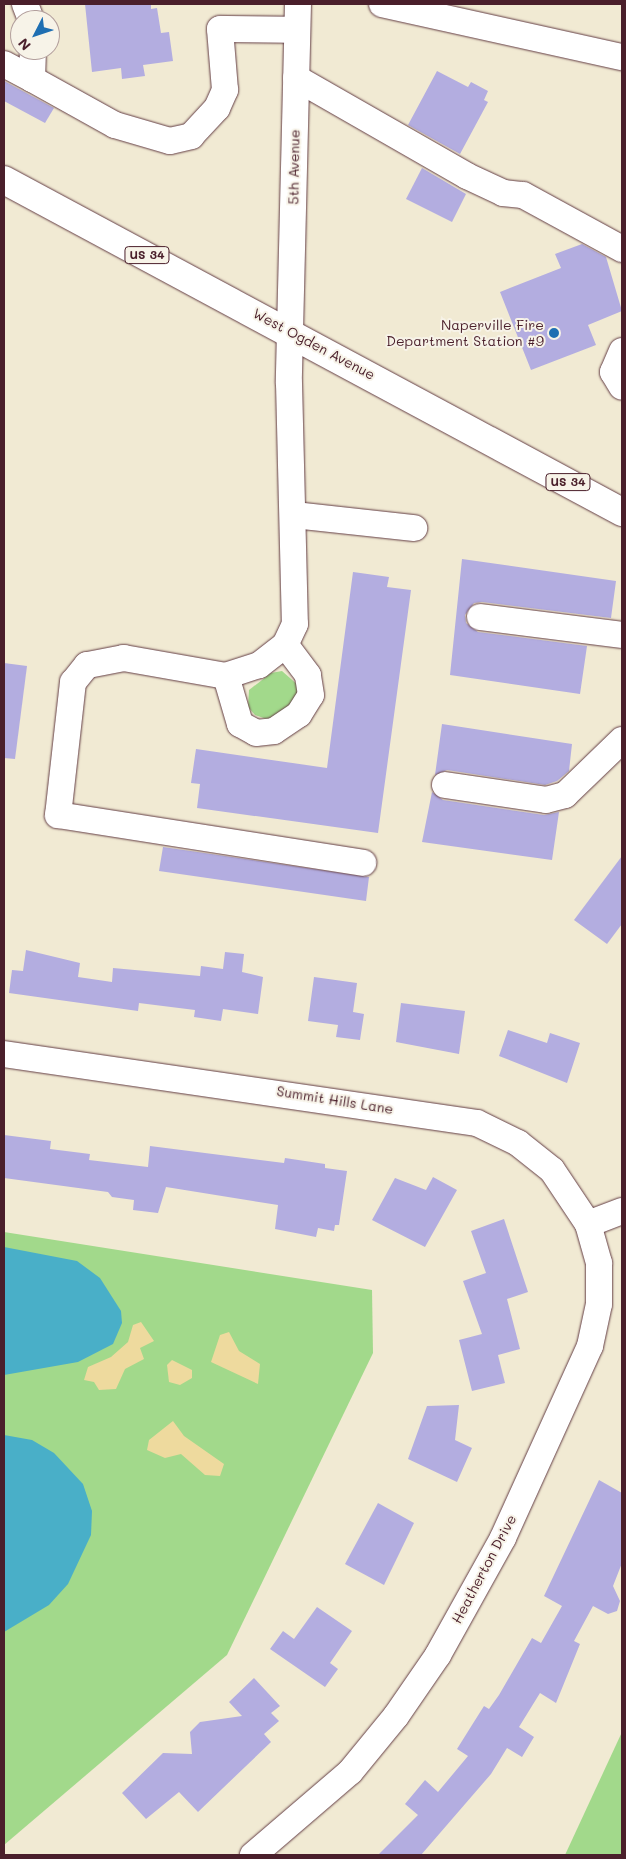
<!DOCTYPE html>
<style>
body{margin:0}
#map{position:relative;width:626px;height:1859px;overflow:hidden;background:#f1ead3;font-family:Mali,sans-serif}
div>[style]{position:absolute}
.green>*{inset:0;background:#a2d98b}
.sand>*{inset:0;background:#eeda9e}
.water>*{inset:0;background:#49afc8}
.building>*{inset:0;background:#b3ade0}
.roads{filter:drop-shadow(0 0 1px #633d44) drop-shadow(0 0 1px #633d44)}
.minor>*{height:26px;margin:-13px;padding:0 13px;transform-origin:13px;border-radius:13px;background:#fff}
.major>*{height:28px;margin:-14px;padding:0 14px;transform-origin:14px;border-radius:14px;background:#fff}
.dots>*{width:14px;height:14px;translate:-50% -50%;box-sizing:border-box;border:2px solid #f7f3e8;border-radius:50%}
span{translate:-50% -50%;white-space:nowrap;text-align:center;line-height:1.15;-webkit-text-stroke:4px #f7f3e8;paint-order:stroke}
.shield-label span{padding:1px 4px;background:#f7f3e8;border:1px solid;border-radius:4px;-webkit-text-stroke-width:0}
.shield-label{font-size:12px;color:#4a1f2b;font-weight:700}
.street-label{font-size:14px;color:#4a1f2b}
.poi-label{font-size:14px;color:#4a1f2b}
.right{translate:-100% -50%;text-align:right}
.frame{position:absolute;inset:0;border:5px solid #4a1f2b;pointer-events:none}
.north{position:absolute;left:10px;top:10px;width:50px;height:50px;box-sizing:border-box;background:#f7f3e8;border:1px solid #b29e9c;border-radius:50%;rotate:229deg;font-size:14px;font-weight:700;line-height:20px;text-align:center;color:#4a1f2b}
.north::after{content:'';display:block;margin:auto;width:18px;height:22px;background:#1f6fb2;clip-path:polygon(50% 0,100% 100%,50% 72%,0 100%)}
</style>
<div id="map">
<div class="green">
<div style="clip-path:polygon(282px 671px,299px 686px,294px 704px,272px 721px,255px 715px,248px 707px,249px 690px,271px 673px)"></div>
<div style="clip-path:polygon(4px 1232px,372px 1290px,373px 1353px,227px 1655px,4px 1845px)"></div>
<div style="clip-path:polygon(622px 1732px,622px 1855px,565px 1855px)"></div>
</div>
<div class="sand">
<div style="clip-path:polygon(141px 1322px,154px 1341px,140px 1348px,144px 1359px,125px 1369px,116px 1389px,99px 1390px,94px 1382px,84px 1380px,88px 1367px,111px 1357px,128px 1342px,133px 1325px)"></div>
<div style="clip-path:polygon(229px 1332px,239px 1351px,260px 1364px,258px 1384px,211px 1362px,220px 1335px)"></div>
<div style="clip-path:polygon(172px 1360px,192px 1370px,192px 1378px,180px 1385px,169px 1382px,167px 1365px)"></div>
<div style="clip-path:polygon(173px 1421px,184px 1436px,224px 1464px,220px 1476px,205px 1475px,181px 1454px,165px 1458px,147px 1450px,149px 1440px)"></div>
</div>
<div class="water">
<div style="clip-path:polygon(4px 1247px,77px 1261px,100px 1278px,121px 1311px,122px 1323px,113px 1344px,78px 1362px,4px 1375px)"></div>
<div style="clip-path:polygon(4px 1435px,32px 1440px,54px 1453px,83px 1484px,92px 1511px,91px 1535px,68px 1584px,49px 1605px,4px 1632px)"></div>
</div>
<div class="building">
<div style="clip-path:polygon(85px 4px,151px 4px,151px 9px,157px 8px,161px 33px,169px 32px,173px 61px,143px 65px,145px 76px,122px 79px,121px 68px,92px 72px)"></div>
<div style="clip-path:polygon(437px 71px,468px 87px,471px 82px,488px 91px,484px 100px,488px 102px,460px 154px,408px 125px)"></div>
<div style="clip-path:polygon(4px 81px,54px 108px,45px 123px,4px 101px)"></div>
<div style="clip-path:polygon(422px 168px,466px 194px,452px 222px,406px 199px)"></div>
<div style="clip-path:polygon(582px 244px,606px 257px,622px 311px,588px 325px,596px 345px,531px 370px,500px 292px,561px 268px,555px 254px)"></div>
<div style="clip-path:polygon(462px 559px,616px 581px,611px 618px,482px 602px,474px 603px,465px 615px,466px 623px,478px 632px,587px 646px,580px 694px,450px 675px)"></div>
<div style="clip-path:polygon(353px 572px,389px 577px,387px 587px,411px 590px,378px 833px,197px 808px,200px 784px,191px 783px,196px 749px,327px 768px)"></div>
<div style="clip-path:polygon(4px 663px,27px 666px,15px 759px,4px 758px)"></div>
<div style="clip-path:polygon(442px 724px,572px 744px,569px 771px,557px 781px,545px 785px,447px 770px,435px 775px)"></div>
<div style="clip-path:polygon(432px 792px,443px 800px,544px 815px,559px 812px,552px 860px,422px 842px)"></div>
<div style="clip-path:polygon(163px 847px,369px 877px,366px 901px,159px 871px)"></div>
<div style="clip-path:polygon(622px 856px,622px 924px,607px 944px,574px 920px)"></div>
<div style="clip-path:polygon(26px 950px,80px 963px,78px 977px,112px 982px,113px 968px,200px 976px,201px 966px,223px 969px,225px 952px,244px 954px,242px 972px,263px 977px,258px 1014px,223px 1009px,221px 1021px,194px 1017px,195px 1010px,139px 1003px,138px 1011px,9px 993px,12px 970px,23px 971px)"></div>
<div style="clip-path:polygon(314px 977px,357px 983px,353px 1012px,364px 1014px,360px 1040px,336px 1037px,338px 1025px,308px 1021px)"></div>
<div style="clip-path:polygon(401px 1003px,465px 1011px,459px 1054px,396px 1042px)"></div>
<div style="clip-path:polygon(508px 1030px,547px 1043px,550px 1033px,580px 1043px,567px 1083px,499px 1056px)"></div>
<div style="clip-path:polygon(4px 1135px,51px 1141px,50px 1149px,90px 1154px,89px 1160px,148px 1167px,150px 1146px,284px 1163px,285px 1158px,325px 1164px,325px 1168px,347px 1171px,339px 1225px,335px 1225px,334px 1231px,318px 1228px,316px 1237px,275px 1229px,278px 1205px,166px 1187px,158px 1213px,133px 1210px,134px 1200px,112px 1197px,108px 1192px,4px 1178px)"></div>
<div style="clip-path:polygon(433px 1177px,457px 1190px,425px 1247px,372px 1220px,395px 1178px,426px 1190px)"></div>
<div style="clip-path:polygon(504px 1219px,528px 1292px,507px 1299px,520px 1349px,498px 1355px,505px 1383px,472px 1391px,459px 1340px,482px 1334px,463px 1281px,486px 1273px,471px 1231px)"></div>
<div style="clip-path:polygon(459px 1405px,455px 1440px,472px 1448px,457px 1482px,408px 1459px,427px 1406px)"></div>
<div style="clip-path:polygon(599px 1480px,622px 1493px,622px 1563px,613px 1586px,620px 1601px,617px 1611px,608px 1614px,593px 1606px,574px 1641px,580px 1644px,556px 1703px,540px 1693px,519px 1727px,534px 1737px,522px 1757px,507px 1748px,491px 1774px,421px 1855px,378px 1855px,418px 1815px,405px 1804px,425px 1780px,438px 1792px,468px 1756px,457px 1749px,472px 1725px,484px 1706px,489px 1709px,499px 1695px,532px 1638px,541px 1643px,562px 1606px,544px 1596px)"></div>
<div style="clip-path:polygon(378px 1503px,414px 1523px,384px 1585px,345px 1564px)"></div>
<div style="clip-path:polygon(317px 1607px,352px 1631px,330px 1663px,338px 1669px,325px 1687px,270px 1649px,283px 1631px,294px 1639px)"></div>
<div style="clip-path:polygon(254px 1678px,280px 1706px,271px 1713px,279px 1721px,264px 1734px,271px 1742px,198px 1812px,179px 1792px,146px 1819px,122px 1793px,163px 1753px,192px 1754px,190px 1732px,200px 1722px,242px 1716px,229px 1702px)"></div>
</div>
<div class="roads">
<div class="minor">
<div style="left:25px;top:4px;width:17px;rotate:69deg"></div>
<div style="left:298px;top:4px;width:379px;rotate:91.4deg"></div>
<div style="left:289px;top:383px;width:241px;rotate:88.6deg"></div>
<div style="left:295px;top:624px;width:23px;rotate:115deg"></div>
<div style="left:285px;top:645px;width:33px;rotate:142deg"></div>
<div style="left:259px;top:665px;width:35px;rotate:162deg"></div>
<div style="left:226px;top:676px;width:104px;rotate:-170deg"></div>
<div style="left:124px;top:658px;width:38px;rotate:169deg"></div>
<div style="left:87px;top:665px;width:22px;rotate:129deg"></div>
<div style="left:73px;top:682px;width:134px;rotate:96.4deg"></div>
<div style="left:58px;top:815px;width:309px;rotate:8.9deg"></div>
<div style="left:382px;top:4px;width:246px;rotate:12.5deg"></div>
<div style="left:33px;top:50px;width:29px;rotate:92deg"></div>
<div style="left:32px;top:79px;width:95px;rotate:29deg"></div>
<div style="left:115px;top:125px;width:57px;rotate:16.2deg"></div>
<div style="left:170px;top:141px;width:22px;rotate:-13deg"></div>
<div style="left:191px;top:136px;width:38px;rotate:-47deg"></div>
<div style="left:217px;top:108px;width:20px;rotate:-66deg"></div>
<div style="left:225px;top:90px;width:61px;rotate:-94.7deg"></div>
<div style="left:220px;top:29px;width:77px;rotate:0.7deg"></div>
<div style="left:4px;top:64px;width:32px;rotate:28deg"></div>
<div style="left:296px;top:78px;width:197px;rotate:29.8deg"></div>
<div style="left:467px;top:176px;width:40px;rotate:25deg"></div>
<div style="left:503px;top:193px;width:20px;rotate:6deg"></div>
<div style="left:523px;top:195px;width:113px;rotate:28.6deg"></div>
<div style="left:622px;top:351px;width:23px;rotate:113deg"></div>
<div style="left:613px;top:372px;width:17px;rotate:59deg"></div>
<div style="left:294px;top:515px;width:121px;rotate:6.2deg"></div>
<div style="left:480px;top:617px;width:143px;rotate:7.2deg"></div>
<div style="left:226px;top:676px;width:50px;rotate:73.7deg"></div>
<div style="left:240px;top:724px;width:18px;rotate:29deg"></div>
<div style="left:256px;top:733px;width:18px;rotate:-6deg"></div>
<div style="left:274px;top:731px;width:30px;rotate:-34deg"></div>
<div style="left:299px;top:714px;width:22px;rotate:-58deg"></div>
<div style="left:311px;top:695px;width:20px;rotate:-99deg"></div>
<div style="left:308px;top:675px;width:38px;rotate:-127deg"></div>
<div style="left:445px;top:785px;width:102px;rotate:8.4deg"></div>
<div style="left:546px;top:800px;width:20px;rotate:-15deg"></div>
<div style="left:565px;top:795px;width:79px;rotate:-44deg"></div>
<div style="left:4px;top:1054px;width:478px;rotate:8.3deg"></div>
<div style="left:477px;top:1123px;width:46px;rotate:26deg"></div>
<div style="left:518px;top:1143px;width:43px;rotate:38.5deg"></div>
<div style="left:552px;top:1170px;width:65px;rotate:56.3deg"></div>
<div style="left:588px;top:1224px;width:41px;rotate:74.2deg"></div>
<div style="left:599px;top:1263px;width:41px;rotate:90deg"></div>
<div style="left:599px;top:1304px;width:43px;rotate:102.1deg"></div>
<div style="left:590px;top:1346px;width:211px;rotate:114.4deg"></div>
<div style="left:503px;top:1538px;width:134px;rotate:119.1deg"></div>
<div style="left:438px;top:1655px;width:74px;rotate:124.5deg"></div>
<div style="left:396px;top:1716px;width:72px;rotate:129.4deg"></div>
<div style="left:350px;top:1772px;width:128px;rotate:139.4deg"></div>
<div style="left:588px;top:1224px;width:36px;rotate:-21deg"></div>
</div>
<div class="major">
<div style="left:4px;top:180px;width:702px;rotate:28.25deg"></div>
</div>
</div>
<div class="dots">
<div style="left:554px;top:333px;background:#1f6fb2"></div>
</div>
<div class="shield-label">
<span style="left:147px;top:255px">US 34</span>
<span style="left:568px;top:482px">US 34</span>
</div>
<div class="street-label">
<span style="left:294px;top:167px;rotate:-89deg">5th Avenue</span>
<span style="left:314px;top:344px;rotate:28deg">West Ogden Avenue</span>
<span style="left:335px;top:1100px;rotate:9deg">Summit Hills Lane</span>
<span style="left:484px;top:1569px;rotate:-62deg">Heatherton Drive</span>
</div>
<div class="poi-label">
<span class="right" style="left:544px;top:333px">Naperville Fire<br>Department Station #9</span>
</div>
<div class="frame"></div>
<div class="north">N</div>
</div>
